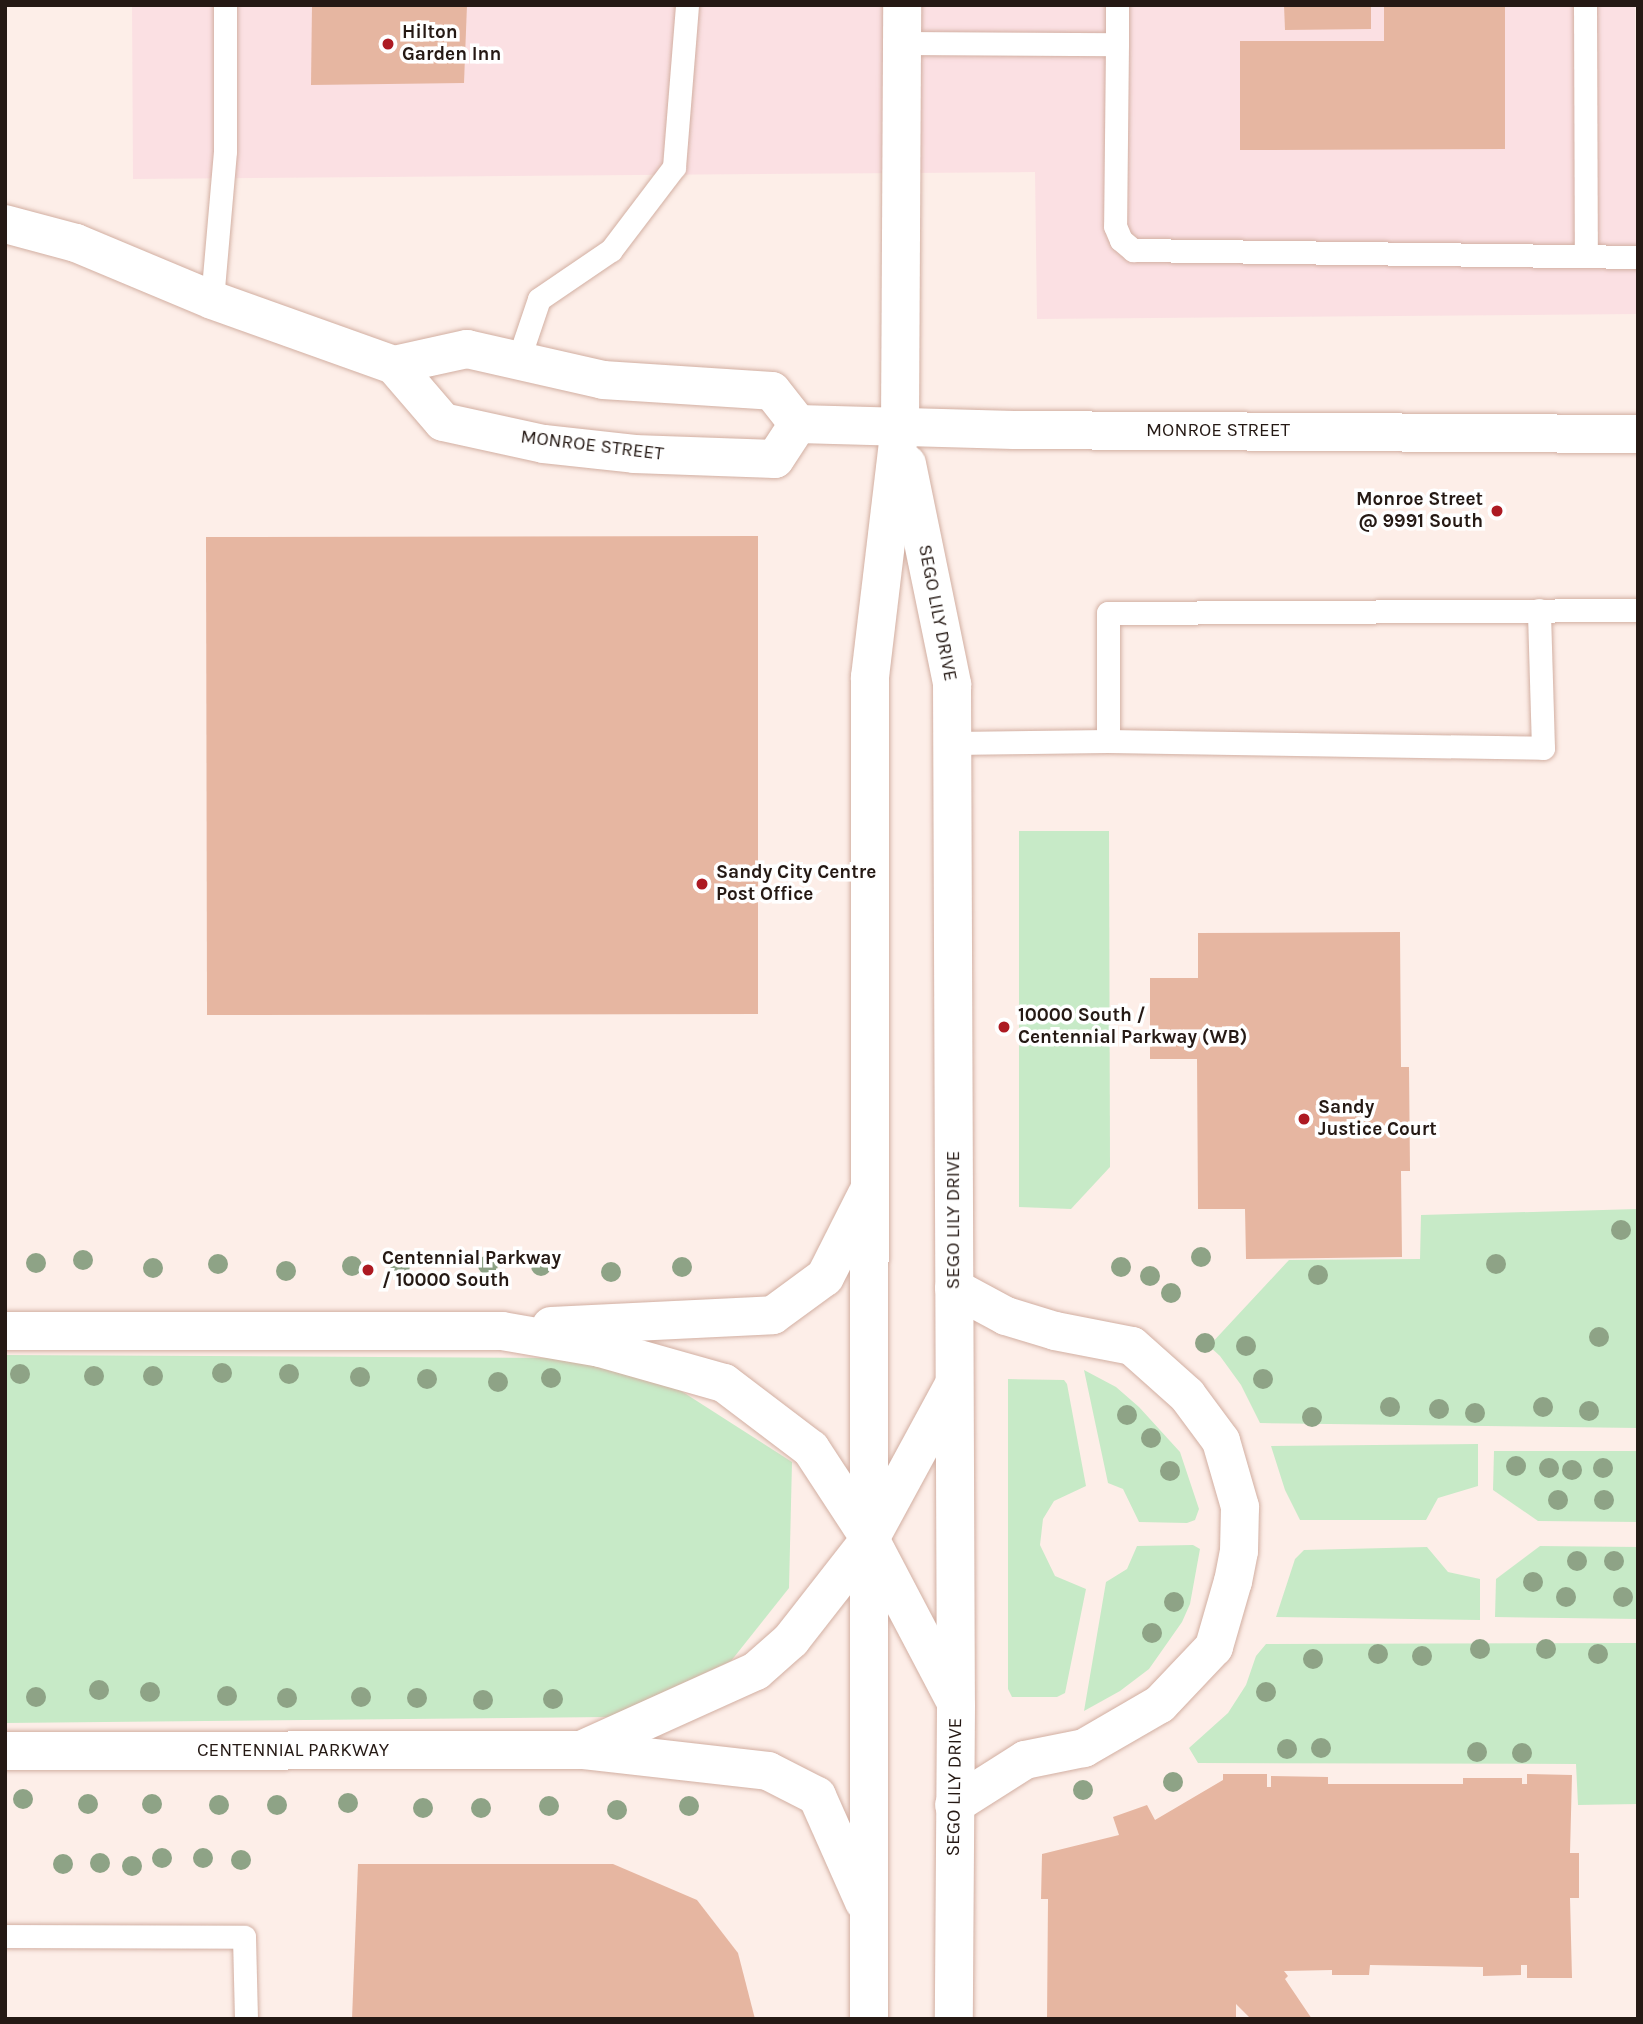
<!DOCTYPE html>
<style>
body{margin:0}
#map{position:relative;width:1643px;height:2024px;overflow:hidden;background:#fdeee8;font-family:Karla,sans-serif}
div>[style]{position:absolute}
.commercial>*{inset:0;background:#fbe0e3}
.green>*{inset:0;background:#c7eac7}
.building>*{inset:0;background:#e6b6a1}
.roads{filter:drop-shadow(0 0 2px #d2afa2) drop-shadow(0 0 2px #d2afa2)}
.lane>*{height:23px;margin:-11.5px;padding:0 11.5px;transform-origin:11.5px;border-radius:11.5px;background:#fff}
.street>*{height:38px;margin:-19px;padding:0 19px;transform-origin:19px;border-radius:19px;background:#fff}
.secondary>*{height:38px;margin:-19px;padding:0 19px;transform-origin:19px;border-radius:19px;background:#fff}
.trees>*{width:20px;height:20px;margin:-10px;border-radius:50%;background:#8ea386}
.dots>*{width:19px;height:19px;translate:-50% -50%;box-sizing:border-box;border:4px solid #fff;border-radius:50%}
span{translate:-50% -50%;white-space:nowrap;text-align:center;line-height:1.15;-webkit-text-stroke:7px #fff;paint-order:stroke}
.poi-label{font-size:19px;color:#251914;font-weight:700}
.left{translate:0 -50%;text-align:left}
.right{translate:-100% -50%;text-align:right}
.street-label{font-size:19px;color:#251914}
.frame{position:absolute;inset:0;border:7px solid #251914;pointer-events:none}
</style>
<div id="map">
<div class="commercial">
<div style="clip-path:polygon(132px 5px,1635px 5px,1637px 314px,1037px 319px,1035px 172px,133px 179px)"></div>
</div>
<div class="green">
<div style="clip-path:polygon(1019px 831px,1109px 831px,1110px 1167px,1071px 1209px,1019px 1207px)"></div>
<div style="clip-path:polygon(1638px 1209px,1638px 1428px,1260px 1423px,1241px 1385px,1220px 1356px,1209px 1346px,1289px 1260px,1420px 1259px,1421px 1215px)"></div>
<div style="clip-path:polygon(5px 1355px,565px 1358px,675px 1387px,792px 1462px,789px 1588px,731px 1661px,609px 1717px,5px 1723px)"></div>
<div style="clip-path:polygon(1084px 1370px,1116px 1387px,1139px 1407px,1180px 1452px,1199px 1509px,1195px 1520px,1187px 1523px,1139px 1522px,1123px 1489px,1108px 1483px)"></div>
<div style="clip-path:polygon(1008px 1379px,1064px 1380px,1067px 1384px,1086px 1486px,1054px 1501px,1043px 1519px,1040px 1545px,1055px 1576px,1086px 1589px,1065px 1693px,1057px 1697px,1012px 1697px,1008px 1689px)"></div>
<div style="clip-path:polygon(1478px 1444px,1478px 1486px,1438px 1498px,1426px 1520px,1300px 1520px,1285px 1490px,1271px 1446px)"></div>
<div style="clip-path:polygon(1494px 1451px,1638px 1451px,1638px 1522px,1538px 1521px,1493px 1490px)"></div>
<div style="clip-path:polygon(1193px 1545px,1200px 1549px,1190px 1604px,1182px 1622px,1149px 1669px,1120px 1691px,1084px 1711px,1106px 1582px,1127px 1569px,1137px 1546px)"></div>
<div style="clip-path:polygon(1540px 1546px,1638px 1547px,1638px 1619px,1495px 1617px,1496px 1579px)"></div>
<div style="clip-path:polygon(1427px 1547px,1448px 1572px,1480px 1579px,1480px 1620px,1276px 1617px,1295px 1559px,1304px 1550px)"></div>
<div style="clip-path:polygon(1638px 1643px,1638px 1804px,1578px 1805px,1576px 1764px,1198px 1763px,1189px 1748px,1228px 1713px,1246px 1685px,1256px 1656px,1266px 1644px)"></div>
</div>
<div class="building">
<div style="clip-path:polygon(312px 5px,467px 5px,464px 83px,311px 85px)"></div>
<div style="clip-path:polygon(1284px 5px,1371px 5px,1371px 29px,1285px 30px)"></div>
<div style="clip-path:polygon(1384px 5px,1505px 5px,1505px 149px,1240px 150px,1240px 41px,1384px 41px)"></div>
<div style="clip-path:polygon(758px 536px,758px 1014px,207px 1015px,206px 537px)"></div>
<div style="clip-path:polygon(1400px 932px,1401px 1067px,1409px 1067px,1410px 1171px,1401px 1171px,1402px 1257px,1246px 1259px,1245px 1209px,1198px 1209px,1197px 1059px,1150px 1059px,1150px 978px,1198px 978px,1198px 933px)"></div>
<div style="clip-path:polygon(1223px 1774px,1267px 1774px,1267px 1787px,1271px 1787px,1271px 1776px,1328px 1777px,1328px 1784px,1463px 1784px,1463px 1778px,1522px 1778px,1522px 1784px,1527px 1784px,1527px 1774px,1572px 1775px,1570px 1853px,1579px 1853px,1579px 1898px,1570px 1898px,1572px 1978px,1527px 1978px,1527px 1965px,1521px 1965px,1521px 1975px,1483px 1976px,1483px 1967px,1370px 1965px,1369px 1975px,1332px 1975px,1332px 1970px,1284px 1971px,1288px 1976px,1285px 1979px,1312px 2019px,1251px 2019px,1236px 2004px,1236px 2019px,1047px 2019px,1048px 1899px,1041px 1899px,1042px 1854px,1119px 1835px,1113px 1817px,1147px 1805px,1155px 1820px,1223px 1780px)"></div>
<div style="clip-path:polygon(358px 1864px,613px 1864px,697px 1900px,738px 1953px,755px 2019px,352px 2019px)"></div>
</div>
<div class="roads">
<div class="lane">
<div style="left:1585px;top:5px;width:251px;rotate:89.8deg"></div>
<div style="left:902px;top:43px;width:215px;rotate:0.3deg"></div>
<div style="left:1117px;top:44px;width:39px;rotate:-90deg"></div>
<div style="left:1117px;top:44px;width:182px;rotate:90.6deg"></div>
<div style="left:1115px;top:226px;width:15px;rotate:67deg"></div>
<div style="left:1121px;top:240px;width:16px;rotate:40deg"></div>
<div style="left:1133px;top:250px;width:505px;rotate:0.79deg"></div>
<div style="left:212px;top:300px;width:150px;rotate:-85deg"></div>
<div style="left:225px;top:151px;width:146px;rotate:-90deg"></div>
<div style="left:518px;top:361px;width:65px;rotate:-71.3deg"></div>
<div style="left:539px;top:299px;width:87px;rotate:-34.2deg"></div>
<div style="left:611px;top:250px;width:104px;rotate:-52.8deg"></div>
<div style="left:674px;top:167px;width:163px;rotate:-85.4deg"></div>
<div style="left:1108px;top:741px;width:435px;rotate:0.9deg"></div>
<div style="left:1543px;top:748px;width:138px;rotate:-91.7deg"></div>
<div style="left:952px;top:743px;width:156px;rotate:-0.7deg"></div>
<div style="left:1108px;top:741px;width:128px;rotate:-90deg"></div>
<div style="left:1108px;top:613px;width:530px;rotate:-0.32deg"></div>
<div style="left:5px;top:1936px;width:239px;rotate:0.2deg"></div>
<div style="left:244px;top:1937px;width:82px;rotate:88.6deg"></div>
</div>
<div class="street">
<div style="left:954px;top:1288px;width:59px;rotate:28.3deg"></div>
<div style="left:1006px;top:1316px;width:51px;rotate:17deg"></div>
<div style="left:1055px;top:1331px;width:78px;rotate:11deg"></div>
<div style="left:1132px;top:1346px;width:74px;rotate:41.7deg"></div>
<div style="left:1187px;top:1395px;width:57px;rotate:53.5deg"></div>
<div style="left:1221px;top:1441px;width:69px;rotate:73.9deg"></div>
<div style="left:1240px;top:1507px;width:44px;rotate:91.3deg"></div>
<div style="left:1239px;top:1551px;width:31px;rotate:101deg"></div>
<div style="left:1233px;top:1581px;width:69px;rotate:106.1deg"></div>
<div style="left:1214px;top:1647px;width:79px;rotate:133.5deg"></div>
<div style="left:1160px;top:1704px;width:88px;rotate:149.9deg"></div>
<div style="left:1084px;top:1748px;width:60px;rotate:168.5deg"></div>
<div style="left:1025px;top:1760px;width:84px;rotate:147.6deg"></div>
<div style="left:5px;top:1331px;width:497px"></div>
<div style="left:5px;top:1751px;width:576px;rotate:-0.1deg"></div>
</div>
<div class="secondary">
<div style="left:5px;top:224px;width:73px;rotate:15deg"></div>
<div style="left:76px;top:243px;width:147px;rotate:22.7deg"></div>
<div style="left:212px;top:300px;width:193px;rotate:19.7deg"></div>
<div style="left:394px;top:365px;width:75px;rotate:49.3deg"></div>
<div style="left:443px;top:422px;width:103px;rotate:12.3deg"></div>
<div style="left:544px;top:444px;width:91px;rotate:6.3deg"></div>
<div style="left:634px;top:454px;width:141px;rotate:2deg"></div>
<div style="left:775px;top:459px;width:42px;rotate:-56.7deg"></div>
<div style="left:394px;top:365px;width:75px;rotate:-12.4deg"></div>
<div style="left:467px;top:349px;width:139px;rotate:12.8deg"></div>
<div style="left:603px;top:380px;width:169px;rotate:3.7deg"></div>
<div style="left:772px;top:391px;width:42px;rotate:51.8deg"></div>
<div style="left:798px;top:424px;width:216px;rotate:1.6deg"></div>
<div style="left:1014px;top:430px;width:624px;rotate:0.37deg"></div>
<div style="left:907px;top:464px;width:225px;rotate:78.4deg"></div>
<div style="left:952px;top:684px;width:1021px;rotate:89.78deg"></div>
<div style="left:956px;top:1705px;width:314px;rotate:90.4deg"></div>
<div style="left:551px;top:1326px;width:222px;rotate:-2.8deg"></div>
<div style="left:773px;top:1315px;width:64px;rotate:-36.2deg"></div>
<div style="left:825px;top:1277px;width:91px;rotate:-63.2deg"></div>
<div style="left:502px;top:1331px;width:99px;rotate:9.8deg"></div>
<div style="left:600px;top:1348px;width:129px;rotate:15.8deg"></div>
<div style="left:724px;top:1383px;width:109px;rotate:37.2deg"></div>
<div style="left:811px;top:1449px;width:108px;rotate:56.8deg"></div>
<div style="left:870px;top:1539px;width:178px;rotate:62.3deg"></div>
<div style="left:581px;top:1750px;width:192px;rotate:-24.3deg"></div>
<div style="left:756px;top:1671px;width:47px;rotate:-41.5deg"></div>
<div style="left:791px;top:1640px;width:128px;rotate:-52deg"></div>
<div style="left:870px;top:1539px;width:174px;rotate:-61.5deg"></div>
<div style="left:584px;top:1750px;width:185px;rotate:6.5deg"></div>
<div style="left:768px;top:1771px;width:55px;rotate:27deg"></div>
<div style="left:817px;top:1796px;width:116px;rotate:66.1deg"></div>
<div style="left:869px;top:2019px;width:1342px;rotate:-89.96deg"></div>
<div style="left:870px;top:677px;width:252px;rotate:-83.2deg"></div>
<div style="left:900px;top:427px;width:422px;rotate:-89.7deg"></div>
</div>
</div>
<div class="trees">
<div style="left:1621px;top:1230px"></div>
<div style="left:1201px;top:1257px"></div>
<div style="left:83px;top:1260px"></div>
<div style="left:36px;top:1263px"></div>
<div style="left:218px;top:1264px"></div>
<div style="left:1496px;top:1264px"></div>
<div style="left:488px;top:1265px"></div>
<div style="left:352px;top:1266px"></div>
<div style="left:400px;top:1266px"></div>
<div style="left:541px;top:1266px"></div>
<div style="left:682px;top:1267px"></div>
<div style="left:1121px;top:1267px"></div>
<div style="left:153px;top:1268px"></div>
<div style="left:286px;top:1271px"></div>
<div style="left:611px;top:1272px"></div>
<div style="left:1318px;top:1275px"></div>
<div style="left:1150px;top:1276px"></div>
<div style="left:1171px;top:1293px"></div>
<div style="left:1599px;top:1337px"></div>
<div style="left:1205px;top:1343px"></div>
<div style="left:1246px;top:1346px"></div>
<div style="left:222px;top:1373px"></div>
<div style="left:20px;top:1374px"></div>
<div style="left:289px;top:1374px"></div>
<div style="left:94px;top:1376px"></div>
<div style="left:153px;top:1376px"></div>
<div style="left:360px;top:1377px"></div>
<div style="left:551px;top:1378px"></div>
<div style="left:427px;top:1379px"></div>
<div style="left:1263px;top:1379px"></div>
<div style="left:498px;top:1382px"></div>
<div style="left:1390px;top:1407px"></div>
<div style="left:1543px;top:1407px"></div>
<div style="left:1439px;top:1409px"></div>
<div style="left:1589px;top:1411px"></div>
<div style="left:1475px;top:1413px"></div>
<div style="left:1127px;top:1415px"></div>
<div style="left:1312px;top:1417px"></div>
<div style="left:1151px;top:1438px"></div>
<div style="left:1516px;top:1466px"></div>
<div style="left:1549px;top:1468px"></div>
<div style="left:1603px;top:1468px"></div>
<div style="left:1572px;top:1470px"></div>
<div style="left:1170px;top:1471px"></div>
<div style="left:1558px;top:1500px"></div>
<div style="left:1604px;top:1500px"></div>
<div style="left:1577px;top:1561px"></div>
<div style="left:1614px;top:1561px"></div>
<div style="left:1533px;top:1582px"></div>
<div style="left:1566px;top:1597px"></div>
<div style="left:1623px;top:1597px"></div>
<div style="left:1174px;top:1602px"></div>
<div style="left:1152px;top:1633px"></div>
<div style="left:1480px;top:1649px"></div>
<div style="left:1546px;top:1649px"></div>
<div style="left:1378px;top:1654px"></div>
<div style="left:1598px;top:1654px"></div>
<div style="left:1422px;top:1656px"></div>
<div style="left:1313px;top:1659px"></div>
<div style="left:99px;top:1690px"></div>
<div style="left:150px;top:1692px"></div>
<div style="left:1266px;top:1692px"></div>
<div style="left:227px;top:1696px"></div>
<div style="left:36px;top:1697px"></div>
<div style="left:361px;top:1697px"></div>
<div style="left:287px;top:1698px"></div>
<div style="left:417px;top:1698px"></div>
<div style="left:553px;top:1699px"></div>
<div style="left:483px;top:1700px"></div>
<div style="left:1321px;top:1748px"></div>
<div style="left:1287px;top:1749px"></div>
<div style="left:1477px;top:1752px"></div>
<div style="left:1522px;top:1753px"></div>
<div style="left:1173px;top:1782px"></div>
<div style="left:1083px;top:1790px"></div>
<div style="left:23px;top:1799px"></div>
<div style="left:348px;top:1803px"></div>
<div style="left:88px;top:1804px"></div>
<div style="left:152px;top:1804px"></div>
<div style="left:219px;top:1805px"></div>
<div style="left:277px;top:1805px"></div>
<div style="left:549px;top:1806px"></div>
<div style="left:689px;top:1806px"></div>
<div style="left:423px;top:1808px"></div>
<div style="left:481px;top:1808px"></div>
<div style="left:617px;top:1810px"></div>
<div style="left:162px;top:1858px"></div>
<div style="left:203px;top:1858px"></div>
<div style="left:241px;top:1860px"></div>
<div style="left:100px;top:1863px"></div>
<div style="left:63px;top:1864px"></div>
<div style="left:132px;top:1866px"></div>
</div>
<div class="dots">
<div style="left:388px;top:44px;background:#ad1a22"></div>
<div style="left:1497px;top:511px;background:#ad1a22"></div>
<div style="left:702px;top:884px;background:#ad1a22"></div>
<div style="left:1004px;top:1027px;background:#ad1a22"></div>
<div style="left:1304px;top:1119px;background:#ad1a22"></div>
<div style="left:368px;top:1270px;background:#ad1a22"></div>
</div>
<div class="poi-label">
<span class="left" style="left:402px;top:44px">Hilton<br>Garden Inn</span>
<span class="right" style="left:1483px;top:511px">Monroe Street<br>@ 9991 South</span>
<span class="left" style="left:716px;top:884px">Sandy City Centre<br>Post Office</span>
<span class="left" style="left:1018px;top:1027px">10000 South /<br>Centennial Parkway (WB)</span>
<span class="left" style="left:1318px;top:1119px">Sandy<br>Justice Court</span>
<span class="left" style="left:382px;top:1270px">Centennial Parkway<br>/ 10000 South</span>
</div>
<div class="street-label">
<span style="left:1218px;top:431px">MONROE STREET</span>
<span style="left:592px;top:446px;rotate:7deg">MONROE STREET</span>
<span style="left:937px;top:613px;rotate:79deg">SEGO LILY DRIVE</span>
<span style="left:954px;top:1220px;rotate:-90deg">SEGO LILY DRIVE</span>
<span style="left:293px;top:1751px">CENTENNIAL PARKWAY</span>
<span style="left:955px;top:1787px;rotate:-89deg">SEGO LILY DRIVE</span>
</div>
<div class="frame"></div>
</div>
